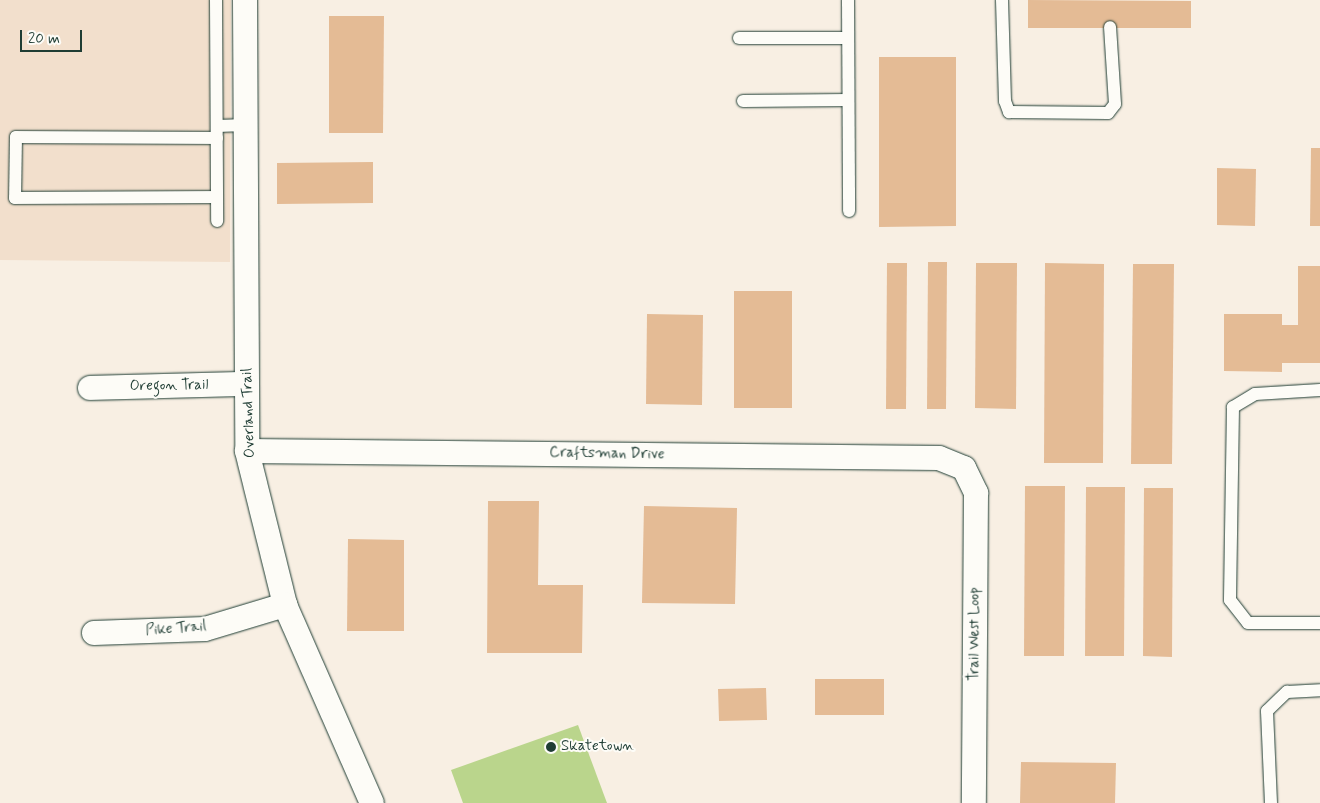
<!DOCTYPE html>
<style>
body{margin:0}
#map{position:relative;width:1320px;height:803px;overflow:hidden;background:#f8efe3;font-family:Mynerve,sans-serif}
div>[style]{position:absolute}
.built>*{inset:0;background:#f2dfcc}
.green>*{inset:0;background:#bad58c}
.building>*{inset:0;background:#e4bb95}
.roads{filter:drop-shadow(0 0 1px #1f3d34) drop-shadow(0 0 1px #1f3d34)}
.lane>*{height:12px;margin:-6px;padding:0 6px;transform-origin:6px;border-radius:6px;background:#fdfcf7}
.street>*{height:24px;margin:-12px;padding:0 12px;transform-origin:12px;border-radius:12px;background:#fdfcf7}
.dots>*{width:14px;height:14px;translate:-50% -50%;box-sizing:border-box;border:2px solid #fdfcf7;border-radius:50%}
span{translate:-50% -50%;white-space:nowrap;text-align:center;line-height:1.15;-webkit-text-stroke:4px #fdfcf7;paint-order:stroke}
.street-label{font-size:15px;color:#1f3d34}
.poi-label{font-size:15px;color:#1f3d34}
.left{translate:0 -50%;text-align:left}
.scale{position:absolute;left:20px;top:30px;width:62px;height:22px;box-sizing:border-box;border:2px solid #1f3d34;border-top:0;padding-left:6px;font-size:15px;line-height:18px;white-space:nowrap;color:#1f3d34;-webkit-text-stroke:4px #fdfcf7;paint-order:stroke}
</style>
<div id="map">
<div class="built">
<div style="clip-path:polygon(0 0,231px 0,230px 262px,0 260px)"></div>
</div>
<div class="green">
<div style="clip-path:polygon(578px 725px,607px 803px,463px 803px,451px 770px)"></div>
</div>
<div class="building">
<div style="clip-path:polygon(1028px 0,1191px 1px,1191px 28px,1028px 28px)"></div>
<div style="clip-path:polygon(329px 16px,384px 16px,383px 133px,329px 133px)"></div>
<div style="clip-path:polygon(879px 57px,956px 57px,956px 226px,879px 227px)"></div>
<div style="clip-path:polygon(1311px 148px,1320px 148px,1320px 226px,1310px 226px)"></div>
<div style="clip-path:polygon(373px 162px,373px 203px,277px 204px,277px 163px)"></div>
<div style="clip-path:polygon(1217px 168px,1256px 169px,1255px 226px,1217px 225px)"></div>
<div style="clip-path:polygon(928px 262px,947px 262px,946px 409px,927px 409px)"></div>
<div style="clip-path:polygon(887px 263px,907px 263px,906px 409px,886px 409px)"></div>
<div style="clip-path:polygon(976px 263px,1017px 263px,1016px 409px,975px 408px)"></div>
<div style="clip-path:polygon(1045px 263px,1104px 264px,1103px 463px,1044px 463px)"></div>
<div style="clip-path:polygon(1133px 264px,1174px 264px,1172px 464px,1131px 464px)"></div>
<div style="clip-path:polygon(1298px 266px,1320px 266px,1320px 363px,1282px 363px,1282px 372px,1224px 371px,1224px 314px,1282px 314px,1282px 325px,1298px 325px)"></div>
<div style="clip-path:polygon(734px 291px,792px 291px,792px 408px,734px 408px)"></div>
<div style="clip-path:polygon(647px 314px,703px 315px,702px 405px,646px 404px)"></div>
<div style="clip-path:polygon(1025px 486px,1065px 486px,1064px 656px,1024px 656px)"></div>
<div style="clip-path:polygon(1086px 487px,1125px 487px,1124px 656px,1085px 656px)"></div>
<div style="clip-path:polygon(1144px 488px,1173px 488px,1172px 657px,1143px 656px)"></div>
<div style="clip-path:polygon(488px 501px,539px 501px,538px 585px,583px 585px,582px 653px,487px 653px)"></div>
<div style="clip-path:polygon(644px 506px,737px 508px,735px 604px,642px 603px)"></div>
<div style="clip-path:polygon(348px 539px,404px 540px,404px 631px,347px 631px)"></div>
<div style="clip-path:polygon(815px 679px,884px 679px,884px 715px,815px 715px)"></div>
<div style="clip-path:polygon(766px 688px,767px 720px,719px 721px,718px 689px)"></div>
<div style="clip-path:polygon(1021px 762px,1116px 763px,1115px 803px,1020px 803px)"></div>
</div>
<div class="roads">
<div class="lane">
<div style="left:216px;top:0;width:221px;rotate:89.7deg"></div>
<div style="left:848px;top:0;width:211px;rotate:89.7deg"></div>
<div style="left:1002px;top:0;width:101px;rotate:88.3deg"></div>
<div style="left:1005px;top:101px;width:12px;rotate:70deg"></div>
<div style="left:1009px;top:112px;width:99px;rotate:0.6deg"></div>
<div style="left:1108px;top:113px;width:11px;rotate:-52deg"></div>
<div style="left:1115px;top:104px;width:77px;rotate:-93.7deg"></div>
<div style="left:739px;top:38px;width:109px"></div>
<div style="left:743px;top:101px;width:105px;rotate:-0.5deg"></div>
<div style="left:217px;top:126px;width:29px;rotate:-2deg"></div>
<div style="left:217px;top:138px;width:201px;rotate:-179.7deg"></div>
<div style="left:16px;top:137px;width:61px;rotate:90.9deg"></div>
<div style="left:15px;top:198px;width:202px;rotate:-0.3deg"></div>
<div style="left:1320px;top:390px;width:65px;rotate:176.5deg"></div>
<div style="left:1255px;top:394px;width:26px;rotate:149deg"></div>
<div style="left:1233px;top:407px;width:193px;rotate:90.9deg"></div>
<div style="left:1230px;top:600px;width:29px;rotate:52deg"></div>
<div style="left:1248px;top:623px;width:72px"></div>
<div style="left:1271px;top:803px;width:92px;rotate:-92.5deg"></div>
<div style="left:1267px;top:711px;width:28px;rotate:-44deg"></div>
<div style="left:1287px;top:692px;width:33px;rotate:-3deg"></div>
</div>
<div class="street">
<div style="left:245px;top:0;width:451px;rotate:89.7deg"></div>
<div style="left:247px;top:451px;width:159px;rotate:76.1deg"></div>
<div style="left:285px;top:605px;width:216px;rotate:66.3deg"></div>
<div style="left:90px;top:388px;width:157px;rotate:-1.5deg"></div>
<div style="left:247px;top:451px;width:692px;rotate:0.58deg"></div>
<div style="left:939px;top:458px;width:27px;rotate:22deg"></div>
<div style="left:964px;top:468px;width:28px;rotate:64deg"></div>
<div style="left:976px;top:493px;width:310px;rotate:90.4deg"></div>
<div style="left:94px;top:633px;width:111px;rotate:-2.1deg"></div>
<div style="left:205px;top:629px;width:84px;rotate:-16.7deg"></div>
</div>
</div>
<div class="dots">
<div style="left:551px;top:747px;background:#1f3d34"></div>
</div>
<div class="street-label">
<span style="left:169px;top:386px;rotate:-1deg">Oregon Trail</span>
<span style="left:249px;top:413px;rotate:-92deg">Overland Trail</span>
<span style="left:607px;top:454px;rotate:1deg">Craftsman Drive</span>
<span style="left:176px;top:629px;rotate:-4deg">Pike Trail</span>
<span style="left:975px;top:634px;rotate:-90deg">Trail West Loop</span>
</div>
<div class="poi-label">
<span class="left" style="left:561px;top:747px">Skatetown</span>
</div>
<div class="scale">20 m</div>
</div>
